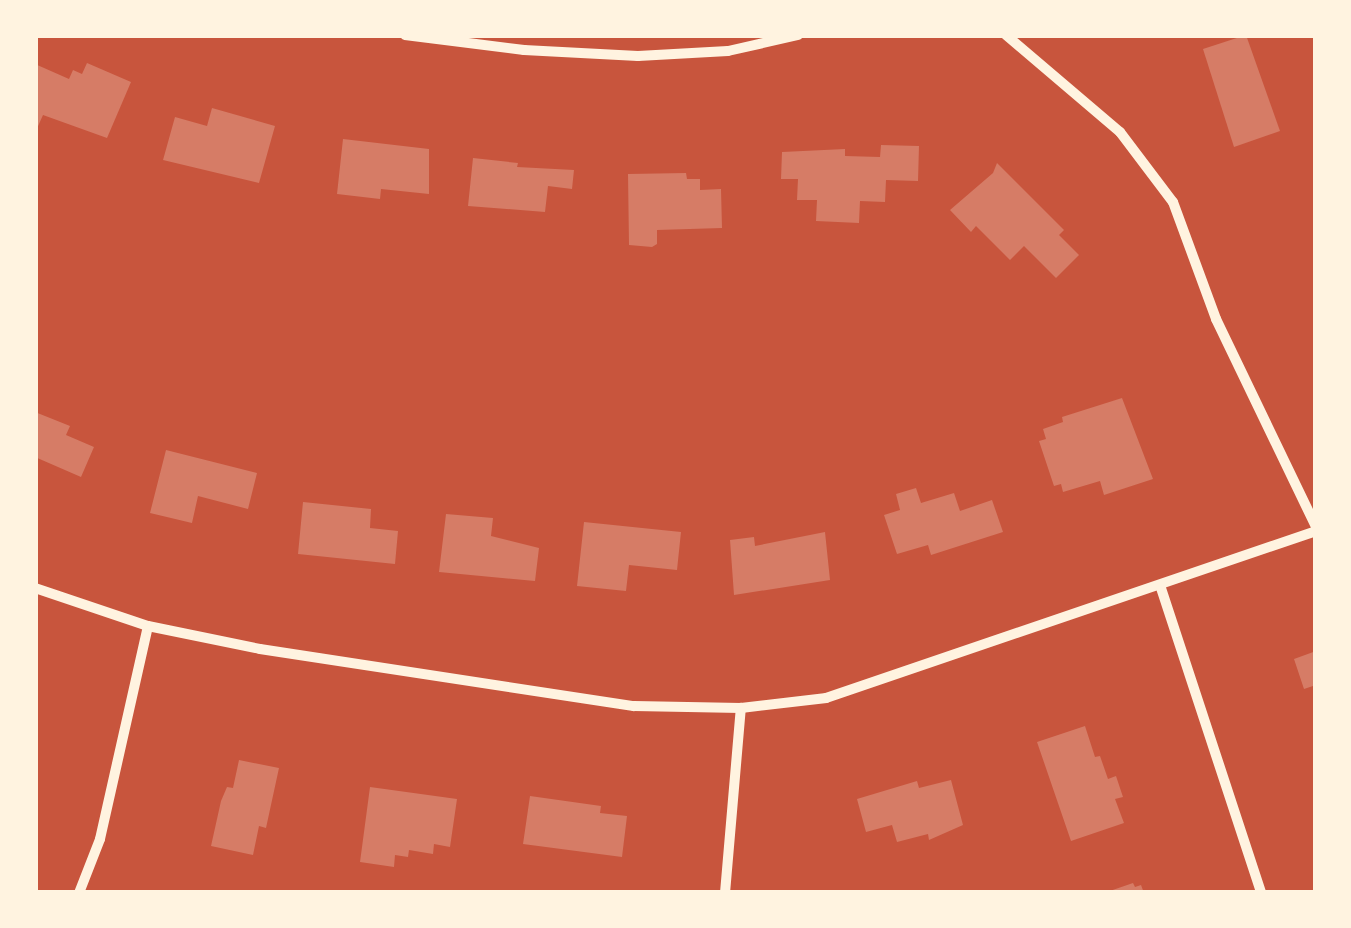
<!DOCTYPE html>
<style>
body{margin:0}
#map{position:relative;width:1351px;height:928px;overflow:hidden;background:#c8553d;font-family:"Public Sans",sans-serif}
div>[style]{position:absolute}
.building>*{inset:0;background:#d67c66}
.minor>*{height:10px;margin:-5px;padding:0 5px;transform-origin:5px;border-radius:5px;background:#fff3e0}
span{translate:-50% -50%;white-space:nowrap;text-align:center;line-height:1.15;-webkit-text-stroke:10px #fff3e0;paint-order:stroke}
.frame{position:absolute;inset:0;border:38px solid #fff3e0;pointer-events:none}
</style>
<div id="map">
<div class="building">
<div style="clip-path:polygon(1246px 35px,1280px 131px,1234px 147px,1203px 49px)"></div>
<div style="clip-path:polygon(87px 63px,131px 82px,107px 138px,43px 115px,35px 133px,35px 64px,69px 79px,73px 70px,82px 74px)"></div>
<div style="clip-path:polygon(212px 108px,275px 126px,259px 183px,163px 160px,175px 117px,207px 126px)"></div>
<div style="clip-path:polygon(343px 139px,429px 149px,429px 194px,381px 189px,380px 199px,337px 194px)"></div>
<div style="clip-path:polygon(881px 145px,919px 146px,918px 181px,886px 180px,885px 202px,860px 201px,859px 223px,816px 221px,817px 200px,797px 200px,798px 179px,781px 179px,782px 152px,845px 149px,845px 156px,880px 157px)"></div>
<div style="clip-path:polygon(473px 158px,518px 163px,517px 167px,574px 170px,572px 189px,548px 186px,545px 212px,468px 206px)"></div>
<div style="clip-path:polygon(997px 163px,1064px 230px,1059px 235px,1079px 255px,1056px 278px,1024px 246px,1010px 260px,976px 226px,971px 232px,950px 210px,993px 173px)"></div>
<div style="clip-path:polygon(686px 173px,687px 179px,700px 179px,700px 190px,721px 189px,722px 228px,657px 230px,657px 244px,652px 247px,629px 245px,628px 174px)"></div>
<div style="clip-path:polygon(1122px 398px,1153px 479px,1104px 495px,1100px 481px,1063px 492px,1061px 484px,1054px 486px,1039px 441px,1046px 439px,1043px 429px,1063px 422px,1062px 417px)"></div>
<div style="clip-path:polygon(35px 412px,70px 426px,66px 435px,94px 447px,81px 477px,35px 457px)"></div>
<div style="clip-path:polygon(166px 450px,257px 473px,248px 509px,198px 496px,192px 523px,150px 513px)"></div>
<div style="clip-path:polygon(916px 488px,921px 503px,954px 493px,960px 511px,992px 500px,1003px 532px,931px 555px,928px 545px,897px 554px,884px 515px,900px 510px,896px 494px)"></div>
<div style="clip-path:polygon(303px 502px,371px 509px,370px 528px,398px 531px,395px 564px,298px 554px)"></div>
<div style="clip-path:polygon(446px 514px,493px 518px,491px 536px,539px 548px,535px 581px,439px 572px)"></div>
<div style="clip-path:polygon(584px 522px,681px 532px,677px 570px,629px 565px,626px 591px,577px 586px)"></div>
<div style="clip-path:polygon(825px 532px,830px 580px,734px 595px,730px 540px,754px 537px,755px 546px)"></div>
<div style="clip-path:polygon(1316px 651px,1316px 685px,1304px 689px,1294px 659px)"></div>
<div style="clip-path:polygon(1085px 726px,1095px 757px,1100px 756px,1108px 779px,1116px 776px,1123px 797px,1115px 799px,1124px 823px,1071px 841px,1037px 742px)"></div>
<div style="clip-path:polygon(239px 760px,279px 768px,266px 828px,259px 826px,253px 855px,211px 846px,221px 801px,227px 787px,233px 788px)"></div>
<div style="clip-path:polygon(951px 780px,963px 825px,929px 840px,928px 834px,897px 842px,892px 825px,866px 832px,857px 799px,917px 781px,919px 788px)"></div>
<div style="clip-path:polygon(370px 787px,457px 799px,450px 847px,434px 844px,433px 854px,409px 850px,408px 857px,395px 855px,394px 867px,360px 862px)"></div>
<div style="clip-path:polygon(530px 796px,601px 806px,600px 813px,627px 816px,622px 857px,523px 844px)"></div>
<div style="clip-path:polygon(1133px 883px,1135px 887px,1141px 885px,1144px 893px,1104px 893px)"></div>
</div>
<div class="minor">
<div style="left:405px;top:35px;width:120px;rotate:7.2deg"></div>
<div style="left:524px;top:50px;width:114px;rotate:3deg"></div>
<div style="left:638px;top:56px;width:90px;rotate:-3.2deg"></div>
<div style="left:728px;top:51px;width:72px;rotate:-12.9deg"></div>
<div style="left:1006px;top:35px;width:150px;rotate:40.4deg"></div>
<div style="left:1120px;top:132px;width:88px;rotate:52.9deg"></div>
<div style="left:1173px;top:202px;width:125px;rotate:69.8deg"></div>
<div style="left:1216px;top:319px;width:231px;rotate:64.3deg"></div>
<div style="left:1160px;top:585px;width:324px;rotate:71.8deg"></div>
<div style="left:35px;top:588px;width:119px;rotate:18.6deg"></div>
<div style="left:148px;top:626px;width:114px;rotate:11.6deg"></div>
<div style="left:260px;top:649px;width:378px;rotate:8.7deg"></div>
<div style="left:634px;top:706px;width:107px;rotate:1.1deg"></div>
<div style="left:741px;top:708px;width:86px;rotate:-6.7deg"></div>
<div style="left:826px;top:698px;width:518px;rotate:-18.82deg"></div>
<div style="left:79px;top:893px;width:58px;rotate:-68.7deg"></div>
<div style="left:100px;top:839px;width:218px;rotate:-77.3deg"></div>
<div style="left:725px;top:893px;width:186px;rotate:-85.1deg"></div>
</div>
<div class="frame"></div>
</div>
